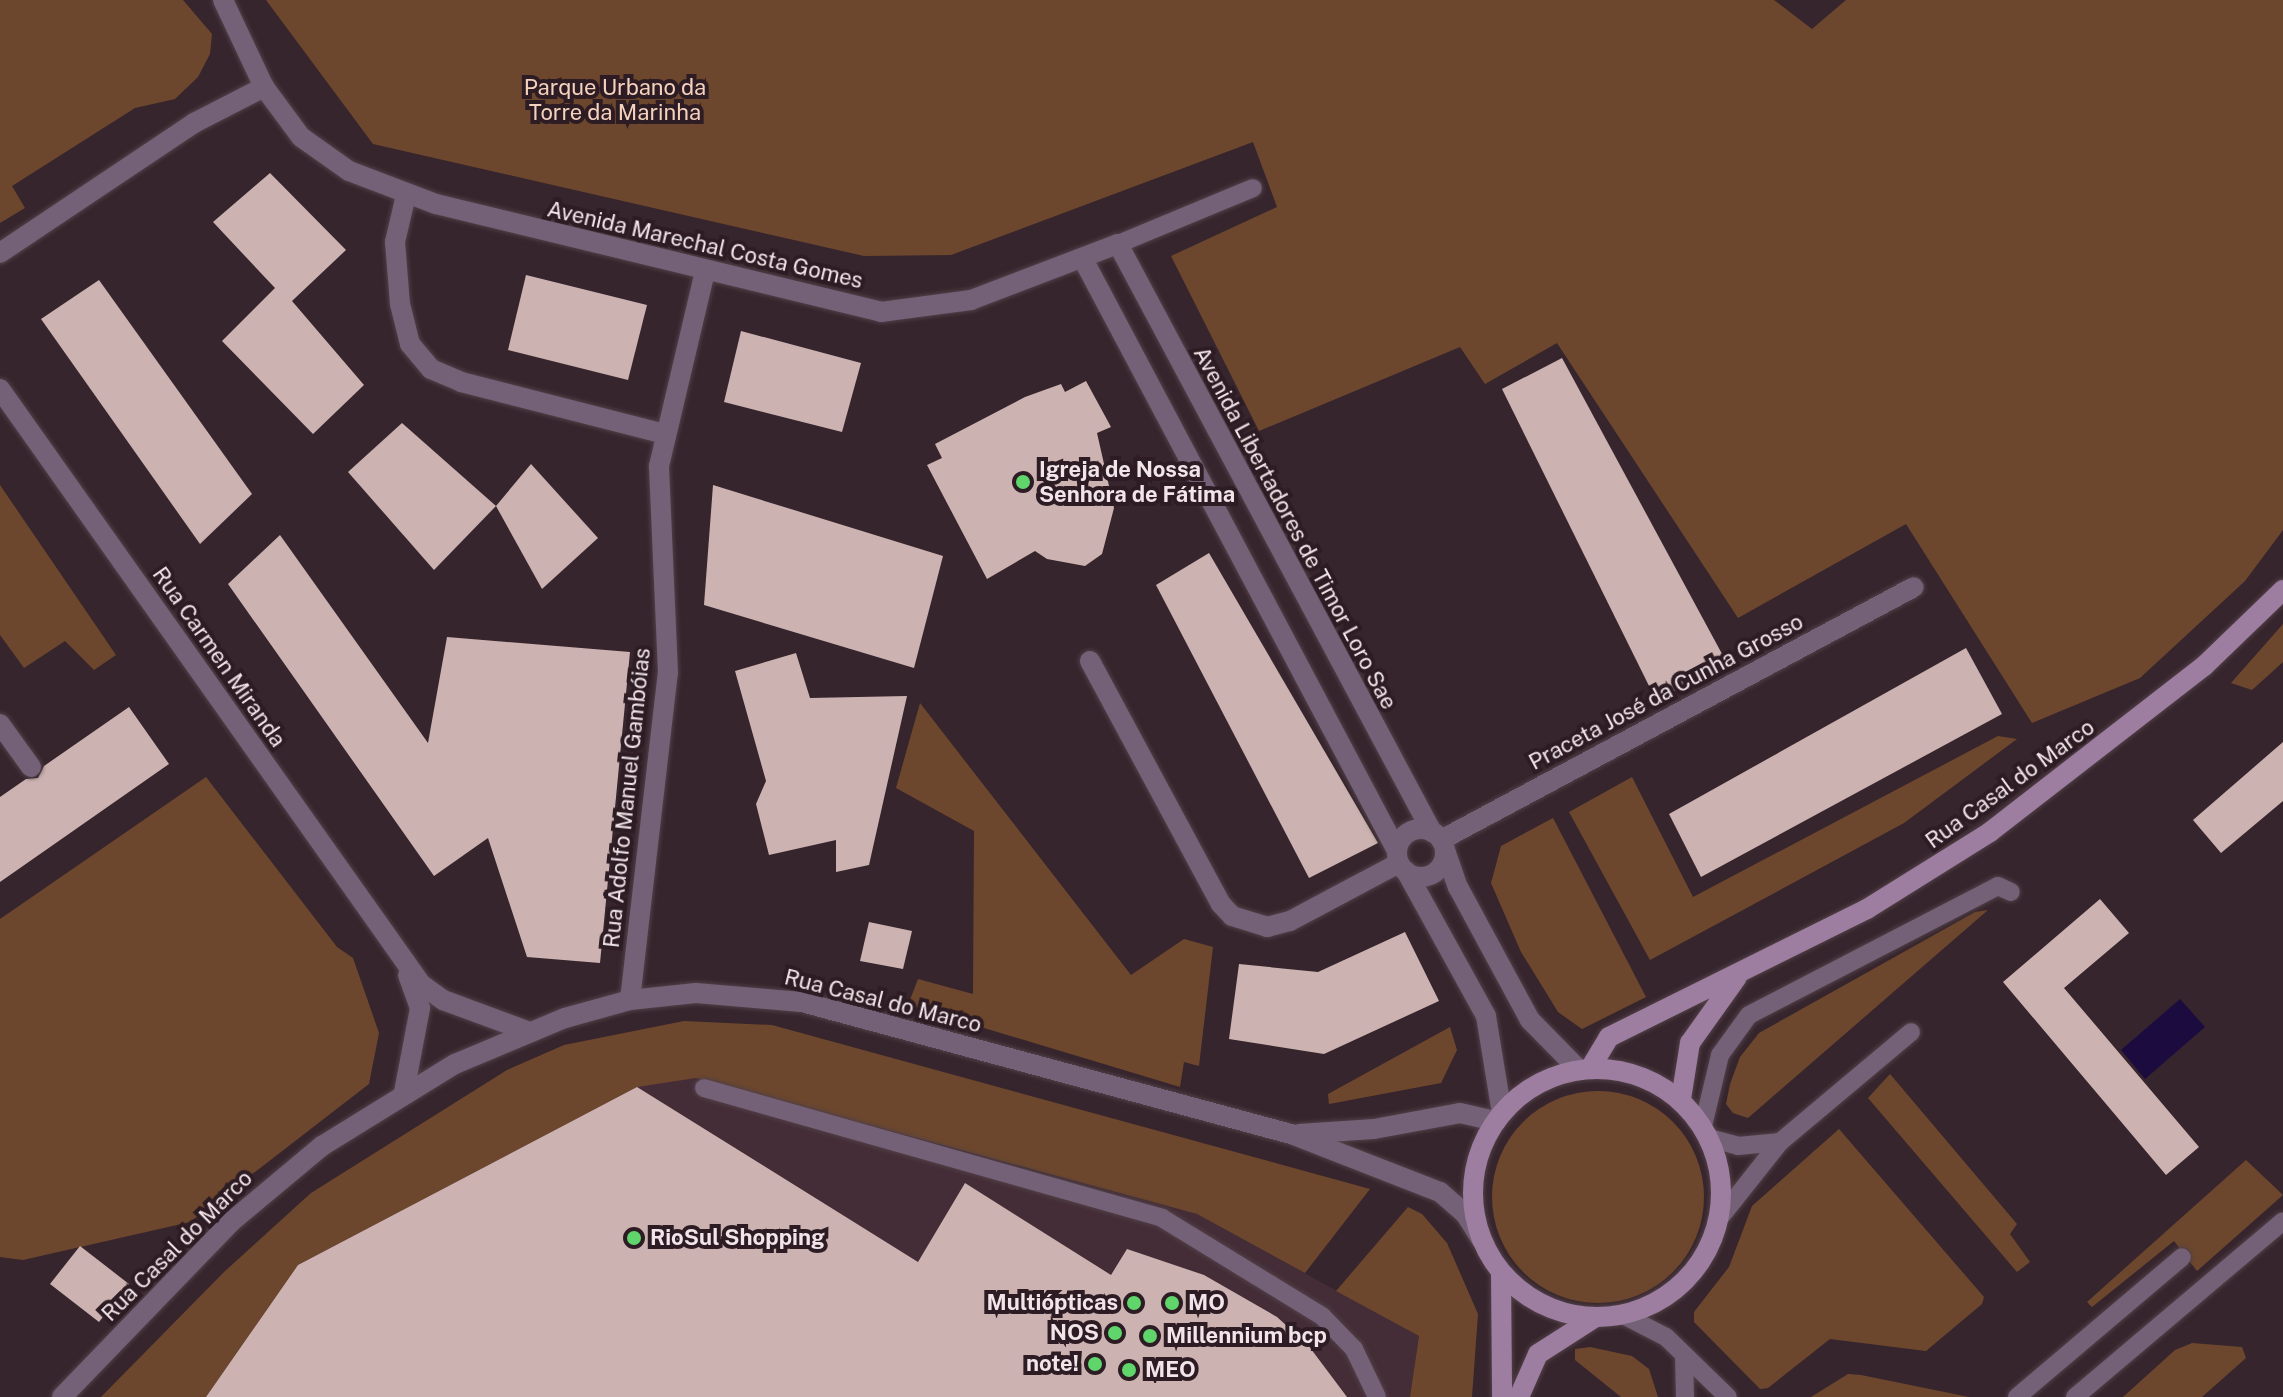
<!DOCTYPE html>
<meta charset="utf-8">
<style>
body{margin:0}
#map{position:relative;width:2283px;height:1397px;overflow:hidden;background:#37252d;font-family:"Public Sans",sans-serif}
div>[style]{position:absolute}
.built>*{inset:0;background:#452d37}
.green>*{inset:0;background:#6d472d}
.round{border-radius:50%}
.water>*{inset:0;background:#1c0b3f}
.building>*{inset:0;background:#ccb3b1}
.roads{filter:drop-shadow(0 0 2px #514047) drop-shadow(0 0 2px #514047)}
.service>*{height:18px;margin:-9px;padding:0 9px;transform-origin:9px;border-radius:9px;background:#746177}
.minor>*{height:20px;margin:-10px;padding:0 10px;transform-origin:10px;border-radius:10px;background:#746177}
.minor>.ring{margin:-10px;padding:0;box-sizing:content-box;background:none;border:20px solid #746177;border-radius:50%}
.secondary>*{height:20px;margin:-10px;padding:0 10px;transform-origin:10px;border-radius:10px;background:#9d7ea1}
.secondary>.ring{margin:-10px;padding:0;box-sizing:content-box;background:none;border:20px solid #9d7ea1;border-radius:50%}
.dots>*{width:22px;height:22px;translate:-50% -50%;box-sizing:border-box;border:4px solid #2d1c23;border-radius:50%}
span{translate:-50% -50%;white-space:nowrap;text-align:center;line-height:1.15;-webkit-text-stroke:8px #2d1c23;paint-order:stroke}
.park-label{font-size:22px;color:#f5d2bd}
.street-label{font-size:22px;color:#f1e5e9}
.poi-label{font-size:22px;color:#f1e5e9;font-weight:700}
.left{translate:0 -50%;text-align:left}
.right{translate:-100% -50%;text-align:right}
</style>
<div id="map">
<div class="built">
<div style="clip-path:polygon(696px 1078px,1197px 1214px,1419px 1336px,1410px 1397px,206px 1397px,298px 1265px,642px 1080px)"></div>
</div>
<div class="green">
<div style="clip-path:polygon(0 0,183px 0,212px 34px,210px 54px,198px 77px,175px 99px,135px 108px,12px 186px,25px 208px,0 223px)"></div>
<div style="clip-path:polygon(266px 0,1774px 0,1812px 29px,1846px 0,2283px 0,2283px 530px,2245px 581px,2140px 678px,2032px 723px,1906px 524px,1738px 618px,1557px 343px,1485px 384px,1460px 347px,1259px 431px,1171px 256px,1277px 207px,1253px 142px,951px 255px,864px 256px,373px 144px)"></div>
<div style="clip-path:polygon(0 485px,116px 655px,94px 670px,65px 641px,24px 668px,0 635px)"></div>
<div style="clip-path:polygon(2283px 624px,2283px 662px,2252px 690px,2231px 683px)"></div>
<div style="clip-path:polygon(920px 703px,1131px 975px,1184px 939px,1213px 947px,1199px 1066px,1184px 1062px,1180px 1087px,908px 1005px,918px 979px,973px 994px,974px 831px,896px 788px)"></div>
<div style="clip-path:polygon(1998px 736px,2017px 739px,1904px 823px,1650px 960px,1569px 812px,1632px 777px,1693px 897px)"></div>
<div style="clip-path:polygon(206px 777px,337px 947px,353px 958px,379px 1033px,369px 1084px,190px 1222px,23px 1260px,0 1257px,0 919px)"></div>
<div style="clip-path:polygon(1553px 818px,1646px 997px,1582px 1029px,1558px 1012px,1521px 952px,1491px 883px,1501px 846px)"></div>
<div style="clip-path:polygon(1988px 910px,1748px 1118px,1733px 1113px,1726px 1104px,1730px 1084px,1740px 1057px,1759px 1033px,1975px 912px)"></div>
<div style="clip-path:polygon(684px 1021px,772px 1025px,1370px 1189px,1305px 1273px,1197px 1214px,696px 1078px,637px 1087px,298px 1265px,206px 1397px,101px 1397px,224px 1272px,311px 1193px,507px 1070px,564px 1045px)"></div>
<div style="clip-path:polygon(1450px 1027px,1457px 1050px,1441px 1083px,1329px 1104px,1328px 1094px)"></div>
<div style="clip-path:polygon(1890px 1074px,2017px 1224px,2010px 1234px,2030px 1262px,2017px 1272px,1868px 1098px)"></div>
<div class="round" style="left:1492px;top:1091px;width:212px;height:212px"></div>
<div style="clip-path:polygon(1839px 1129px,1984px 1297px,1982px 1304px,1926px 1351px,1830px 1339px,1768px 1388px,1760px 1389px,1694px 1322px,1694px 1312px,1729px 1267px,1752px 1206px)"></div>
<div style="clip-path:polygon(2246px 1160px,2283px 1195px,2197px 1271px,2174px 1241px,2092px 1307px,2087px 1302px)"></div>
<div style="clip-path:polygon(1408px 1207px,1422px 1214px,1447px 1243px,1478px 1314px,1472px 1397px,1410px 1397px,1419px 1336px,1336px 1291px)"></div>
<div style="clip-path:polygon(2192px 1343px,2242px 1347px,2246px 1358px,2202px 1397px,2123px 1397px,2175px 1350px)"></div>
<div style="clip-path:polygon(1590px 1347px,1632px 1356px,1649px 1369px,1658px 1397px,1621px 1397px,1575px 1360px,1575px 1349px)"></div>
<div style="clip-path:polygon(1848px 1374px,1861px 1375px,1969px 1397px,1811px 1397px)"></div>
</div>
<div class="water">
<div style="clip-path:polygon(2180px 999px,2205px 1027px,2145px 1079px,2121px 1050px)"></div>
</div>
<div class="building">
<div style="clip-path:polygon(270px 173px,346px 250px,292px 301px,364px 385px,313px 434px,222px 341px,275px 288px,213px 222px)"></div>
<div style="clip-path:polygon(526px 275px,647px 305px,628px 380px,508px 350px)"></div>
<div style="clip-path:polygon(99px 280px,252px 494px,200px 544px,41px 319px)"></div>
<div style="clip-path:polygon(741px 331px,861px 363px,842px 432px,724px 402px)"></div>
<div style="clip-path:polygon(1562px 358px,1728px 665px,1656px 700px,1502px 389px)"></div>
<div style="clip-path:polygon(1086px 381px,1111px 427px,1097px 433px,1114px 508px,1102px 554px,1085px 566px,1047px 559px,1035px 551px,987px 579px,927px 465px,942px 458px,935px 444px,1025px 397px,1061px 384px,1065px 392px)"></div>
<div style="clip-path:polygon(402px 423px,496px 506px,434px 570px,348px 472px)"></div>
<div style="clip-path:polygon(531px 464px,598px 538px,542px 589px,496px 506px)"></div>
<div style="clip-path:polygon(713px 485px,943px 556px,914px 668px,704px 605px)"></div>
<div style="clip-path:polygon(280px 535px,428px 743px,447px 637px,630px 652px,600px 963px,527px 957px,488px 838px,434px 876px,228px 584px)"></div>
<div style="clip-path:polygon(1209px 553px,1378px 843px,1309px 878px,1156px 585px)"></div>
<div style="clip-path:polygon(1966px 648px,2002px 714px,1701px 877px,1669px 814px)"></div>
<div style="clip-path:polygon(796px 653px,810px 698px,907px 696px,869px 865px,836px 872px,836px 840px,769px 855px,756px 804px,766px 781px,735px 671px)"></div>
<div style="clip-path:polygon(129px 707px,169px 764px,0 882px,0 797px,26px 779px,38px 778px,44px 766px)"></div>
<div style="clip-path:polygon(2283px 742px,2283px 801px,2221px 853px,2193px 820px)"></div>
<div style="clip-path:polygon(2100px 899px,2129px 933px,2064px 988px,2199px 1147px,2166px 1175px,2003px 982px)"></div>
<div style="clip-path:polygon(869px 922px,912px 931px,903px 969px,860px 961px)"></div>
<div style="clip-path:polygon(1405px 932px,1439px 1001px,1324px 1054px,1229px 1039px,1239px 964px,1318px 972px)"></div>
<div style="clip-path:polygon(637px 1087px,918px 1262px,965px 1183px,1111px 1275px,1127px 1249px,1204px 1275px,1277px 1317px,1308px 1345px,1347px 1397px,206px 1397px,298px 1265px)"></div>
<div style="clip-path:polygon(80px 1246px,129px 1284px,99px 1322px,50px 1284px)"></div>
</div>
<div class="roads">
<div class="service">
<div style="left:1118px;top:244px;width:146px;rotate:-22.5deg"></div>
<div style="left:704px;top:1088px;width:476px;rotate:15.8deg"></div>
<div style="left:1162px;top:1218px;width:188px;rotate:31.5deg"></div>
<div style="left:1322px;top:1316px;width:46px;rotate:45.9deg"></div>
<div style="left:1354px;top:1349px;width:53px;rotate:64.4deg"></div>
<div style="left:1703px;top:1126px;width:73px;rotate:-76.5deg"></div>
<div style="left:1720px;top:1055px;width:49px;rotate:-54.1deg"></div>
<div style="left:1749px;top:1015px;width:280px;rotate:-27.4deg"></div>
<div style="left:1998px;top:886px;width:14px;rotate:25deg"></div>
<div style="left:1709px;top:1138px;width:30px;rotate:15deg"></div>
<div style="left:1738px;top:1146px;width:42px;rotate:-5.4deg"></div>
<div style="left:1719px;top:1219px;width:98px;rotate:-51.6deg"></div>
<div style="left:1780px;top:1142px;width:171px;rotate:-40deg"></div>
<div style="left:1623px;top:1315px;width:48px;rotate:27.1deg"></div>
<div style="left:1666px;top:1337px;width:86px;rotate:44.1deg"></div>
<div style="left:1684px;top:1355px;width:42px;rotate:88.6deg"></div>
<div style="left:2017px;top:1397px;width:216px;rotate:-40.3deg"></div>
<div style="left:2075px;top:1397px;width:272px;rotate:-40.2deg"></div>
</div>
<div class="minor">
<div style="left:223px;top:0;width:96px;rotate:64.8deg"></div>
<div style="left:264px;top:87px;width:62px;rotate:53.5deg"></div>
<div style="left:301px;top:137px;width:59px;rotate:35.3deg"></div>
<div style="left:349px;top:171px;width:93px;rotate:20.8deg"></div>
<div style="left:436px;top:204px;width:458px;rotate:13.6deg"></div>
<div style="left:881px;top:312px;width:91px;rotate:-7.6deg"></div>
<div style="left:971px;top:300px;width:157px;rotate:-20.9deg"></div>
<div style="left:1118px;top:244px;width:667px;rotate:61.9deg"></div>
<div style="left:406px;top:195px;width:48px;rotate:103.2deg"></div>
<div style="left:395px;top:242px;width:62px;rotate:85.4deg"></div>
<div style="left:400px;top:304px;width:41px;rotate:76deg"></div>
<div style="left:410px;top:344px;width:33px;rotate:50deg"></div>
<div style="left:431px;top:369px;width:33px;rotate:23deg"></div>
<div style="left:461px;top:382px;width:211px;rotate:14.3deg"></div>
<div style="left:0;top:253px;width:234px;rotate:-33.8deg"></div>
<div style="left:194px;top:123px;width:79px;rotate:-27.2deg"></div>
<div style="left:1084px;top:261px;width:668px;rotate:62.05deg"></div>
<div style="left:0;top:389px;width:729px;rotate:54.72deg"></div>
<div style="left:421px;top:984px;width:27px;rotate:36deg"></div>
<div style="left:443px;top:1000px;width:90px;rotate:20.3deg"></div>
<div style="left:1090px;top:661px;width:276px;rotate:61.7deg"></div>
<div style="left:1221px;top:904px;width:16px;rotate:47deg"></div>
<div style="left:1232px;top:916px;width:37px;rotate:17deg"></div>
<div style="left:1267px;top:927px;width:24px;rotate:-15deg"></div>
<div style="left:1290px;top:921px;width:123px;rotate:-28deg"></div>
<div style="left:0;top:724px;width:53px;rotate:54.2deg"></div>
<div class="ring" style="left:1397px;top:829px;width:28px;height:28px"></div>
<div style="left:1441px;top:840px;width:536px;rotate:-28.14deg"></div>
<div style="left:1445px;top:850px;width:39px;rotate:71deg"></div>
<div style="left:1458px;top:887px;width:151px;rotate:61.6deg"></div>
<div style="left:1530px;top:1020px;width:67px;rotate:45.6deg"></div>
<div style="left:1406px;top:871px;width:166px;rotate:61.1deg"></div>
<div style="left:1486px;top:1016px;width:99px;rotate:80.7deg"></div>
<div style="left:630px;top:1000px;width:329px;rotate:-83.4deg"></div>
<div style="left:668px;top:673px;width:207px;rotate:-92.5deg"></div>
<div style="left:659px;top:466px;width:200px;rotate:-76.7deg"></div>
<div style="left:404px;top:1092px;width:86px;rotate:-79.2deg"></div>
<div style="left:420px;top:1008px;width:35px;rotate:-110deg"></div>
<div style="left:1299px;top:1134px;width:75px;rotate:-3.8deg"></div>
<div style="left:1374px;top:1129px;width:87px;rotate:-10.5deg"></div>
<div style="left:1460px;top:1113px;width:37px;rotate:13deg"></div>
<div style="left:62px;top:1397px;width:243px;rotate:-46deg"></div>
<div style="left:231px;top:1222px;width:119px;rotate:-39.9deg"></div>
<div style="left:322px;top:1146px;width:156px;rotate:-31.7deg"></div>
<div style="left:455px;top:1064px;width:119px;rotate:-22.7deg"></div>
<div style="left:565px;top:1018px;width:67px;rotate:-15.5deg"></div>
<div style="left:630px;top:1000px;width:66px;rotate:-6.1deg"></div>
<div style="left:696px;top:993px;width:106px;rotate:4.9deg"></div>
<div style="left:802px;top:1002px;width:507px;rotate:15.11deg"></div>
<div style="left:1291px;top:1134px;width:160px;rotate:21.3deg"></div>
<div style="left:1440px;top:1192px;width:35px;rotate:41deg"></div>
<div style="left:1466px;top:1215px;width:31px;rotate:58deg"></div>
</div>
<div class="secondary">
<div style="left:1591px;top:1067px;width:35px;rotate:-59deg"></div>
<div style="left:1609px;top:1037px;width:288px;rotate:-26.4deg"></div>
<div style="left:1867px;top:909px;width:145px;rotate:-32deg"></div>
<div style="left:1990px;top:832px;width:271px;rotate:-37.8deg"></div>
<div style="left:2204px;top:666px;width:110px;rotate:-43.9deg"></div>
<div class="ring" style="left:1473px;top:1069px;width:228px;height:228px"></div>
<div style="left:1681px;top:1099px;width:57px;rotate:-80.9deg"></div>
<div style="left:1690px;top:1043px;width:81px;rotate:-54.5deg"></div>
<div style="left:1501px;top:1273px;width:124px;rotate:89.5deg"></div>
<div style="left:1519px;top:1397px;width:47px;rotate:-66.2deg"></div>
<div style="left:1538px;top:1354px;width:67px;rotate:-32.7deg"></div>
</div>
</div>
<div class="dots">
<div style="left:1023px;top:482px;background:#5fd56b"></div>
<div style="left:634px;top:1238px;background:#5fd56b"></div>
<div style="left:1134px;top:1303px;background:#5fd56b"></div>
<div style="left:1172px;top:1303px;background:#5fd56b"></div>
<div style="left:1115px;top:1333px;background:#5fd56b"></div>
<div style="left:1150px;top:1336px;background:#5fd56b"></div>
<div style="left:1095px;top:1364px;background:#5fd56b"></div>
<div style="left:1129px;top:1370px;background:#5fd56b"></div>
</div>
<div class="park-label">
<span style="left:615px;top:100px">Parque Urbano da<br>Torre da Marinha</span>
</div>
<div class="street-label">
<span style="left:705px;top:245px;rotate:13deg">Avenida Marechal Costa Gomes</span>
<span style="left:1295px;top:528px;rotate:62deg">Avenida Libertadores de Timor Loro Sae</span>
<span style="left:219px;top:657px;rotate:55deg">Rua Carmen Miranda</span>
<span style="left:1666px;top:692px;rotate:-28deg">Praceta José da Cunha Grosso</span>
<span style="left:2010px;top:784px;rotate:-36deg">Rua Casal do Marco</span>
<span style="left:627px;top:798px;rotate:-84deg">Rua Adolfo Manuel Gambóias</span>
<span style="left:883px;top:1001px;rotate:14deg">Rua Casal do Marco</span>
<span style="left:177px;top:1246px;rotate:-45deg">Rua Casal do Marco</span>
</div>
<div class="poi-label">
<span class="left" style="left:1039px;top:482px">Igreja de Nossa<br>Senhora de Fátima</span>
<span class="left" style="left:650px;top:1238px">RioSul Shopping</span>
<span class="right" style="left:1118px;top:1303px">Multiópticas</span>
<span class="left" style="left:1188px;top:1303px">MO</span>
<span class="right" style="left:1099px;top:1333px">NOS</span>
<span class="left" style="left:1166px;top:1336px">Millennium bcp</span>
<span class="right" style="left:1079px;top:1364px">note!</span>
<span class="left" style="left:1145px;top:1370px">MEO</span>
</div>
</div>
